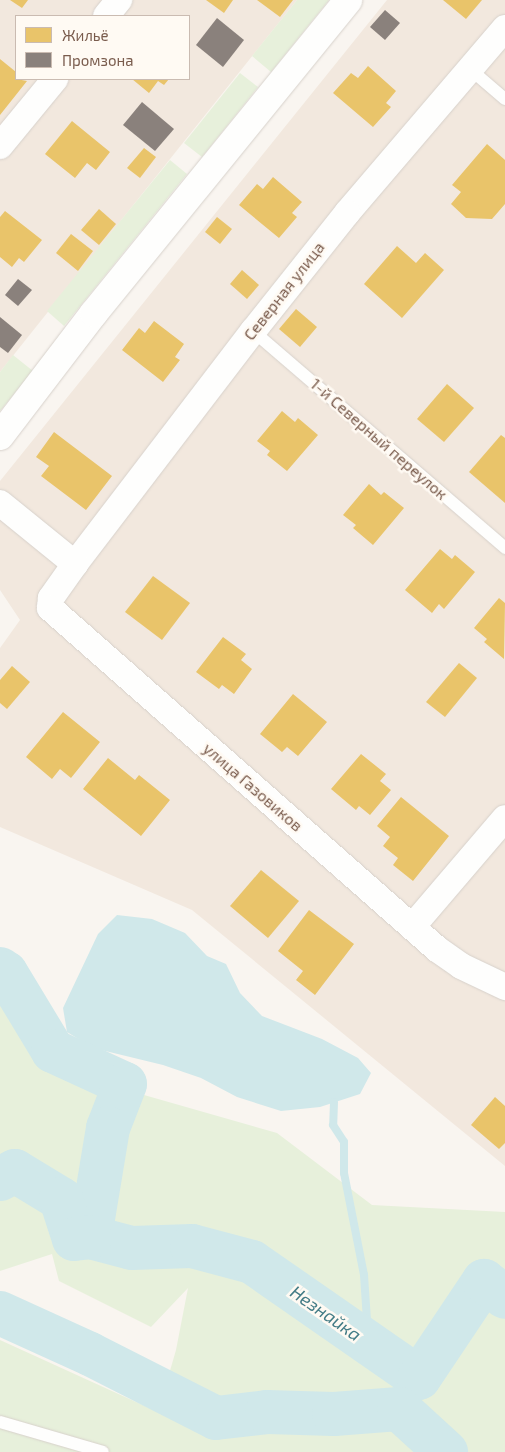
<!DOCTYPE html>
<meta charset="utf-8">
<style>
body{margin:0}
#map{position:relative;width:505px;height:1452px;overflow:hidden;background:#f9f5f0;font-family:"Exo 2",sans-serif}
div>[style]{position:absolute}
.residential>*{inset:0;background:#f2e8de}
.green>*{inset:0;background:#e7f0db}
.water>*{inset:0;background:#d0e8ea}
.homes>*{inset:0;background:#e9c46a}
.industry>*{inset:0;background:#8a817c}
.stream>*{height:8px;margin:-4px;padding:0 4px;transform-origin:4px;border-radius:4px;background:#d0e8ea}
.river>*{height:44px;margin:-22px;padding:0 22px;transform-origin:22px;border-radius:22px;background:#d0e8ea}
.roads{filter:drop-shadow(0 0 1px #d7d1cb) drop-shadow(0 0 1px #d7d1cb)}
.lane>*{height:12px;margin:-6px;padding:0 6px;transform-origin:6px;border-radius:6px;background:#fefefd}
.street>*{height:26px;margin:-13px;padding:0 13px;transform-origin:13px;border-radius:13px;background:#fefefd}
.secondary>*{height:28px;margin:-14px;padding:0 14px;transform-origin:14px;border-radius:14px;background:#fefefd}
span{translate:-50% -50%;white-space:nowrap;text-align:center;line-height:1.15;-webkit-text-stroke:5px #fffaf3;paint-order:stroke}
.street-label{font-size:16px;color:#7a5c4d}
.water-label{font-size:18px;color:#437c86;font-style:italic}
.legend{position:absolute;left:15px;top:15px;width:175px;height:65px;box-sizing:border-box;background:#fffaf3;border:1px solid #cabbb1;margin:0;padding:6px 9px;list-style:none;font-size:15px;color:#7a5c4d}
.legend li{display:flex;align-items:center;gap:10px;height:25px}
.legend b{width:25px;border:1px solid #cabbb1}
</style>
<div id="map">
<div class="residential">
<div style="clip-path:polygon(evenodd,0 0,297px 0,0 372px,0 0,16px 16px,189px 16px,189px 79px,16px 79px,16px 16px)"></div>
<div style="clip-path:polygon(387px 0,505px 0,505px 1166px,192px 910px,0 827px,0 648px,20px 620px,0 590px,0 481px)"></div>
</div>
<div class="green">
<div style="clip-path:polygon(297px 0,329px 0,271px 72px,252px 56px)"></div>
<div style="clip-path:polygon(240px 73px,258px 87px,202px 157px,184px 143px)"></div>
<div style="clip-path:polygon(170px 160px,187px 174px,64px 326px,47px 311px)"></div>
<div style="clip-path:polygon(13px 355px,33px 371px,0 411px,0 372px)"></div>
<div style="clip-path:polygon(0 982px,48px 1058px,109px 1085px,277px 1133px,372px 1205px,505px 1212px,505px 1452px,0 1452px,0 1340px,158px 1412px,176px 1350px,188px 1288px,151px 1327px,59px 1281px,52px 1254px,0 1271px)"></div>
</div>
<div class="water">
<div style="clip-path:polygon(117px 915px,152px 919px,185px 933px,207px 956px,226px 964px,240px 993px,262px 1016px,322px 1039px,358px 1058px,371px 1073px,360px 1094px,320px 1107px,281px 1111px,237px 1097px,201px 1078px,163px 1065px,93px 1048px,67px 1032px,63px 1008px,98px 934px)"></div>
</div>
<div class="homes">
<div style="clip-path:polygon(10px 0,28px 0,22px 8px)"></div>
<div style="clip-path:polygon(206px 0,233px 0,224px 13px)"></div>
<div style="clip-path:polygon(257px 0,293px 0,280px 17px)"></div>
<div style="clip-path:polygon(443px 0,482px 0,466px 19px)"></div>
<div style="clip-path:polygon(0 59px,16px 72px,16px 79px,27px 81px,0 115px)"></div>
<div style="clip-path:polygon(368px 66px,396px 91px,386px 103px,391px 107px,373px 127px,333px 93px,351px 73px,358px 78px)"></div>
<div style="clip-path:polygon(132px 79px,169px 79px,164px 85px,158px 81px,149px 93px)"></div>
<div style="clip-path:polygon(72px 121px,110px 152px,96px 170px,87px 163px,75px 178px,45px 154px)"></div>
<div style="clip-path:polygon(487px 144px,505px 160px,505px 204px,492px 219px,466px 218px,451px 204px,461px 192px,452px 185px)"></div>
<div style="clip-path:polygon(144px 148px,156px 157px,140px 178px,127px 168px)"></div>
<div style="clip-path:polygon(273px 177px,302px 202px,292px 213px,297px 217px,279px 238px,239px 205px,257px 184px,263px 189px)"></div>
<div style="clip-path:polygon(99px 209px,116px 224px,99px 245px,81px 230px)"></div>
<div style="clip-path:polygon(5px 211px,42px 240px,24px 262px,19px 258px,12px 267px,0 257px,0 217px)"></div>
<div style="clip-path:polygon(217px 217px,232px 229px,220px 244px,205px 232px)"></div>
<div style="clip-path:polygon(71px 234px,93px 251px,78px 271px,56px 253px)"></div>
<div style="clip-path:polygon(397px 246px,416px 263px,425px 253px,444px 270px,402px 318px,364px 284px)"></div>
<div style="clip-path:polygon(242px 270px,259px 285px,247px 299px,230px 284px)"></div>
<div style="clip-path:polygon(296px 309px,317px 327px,300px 347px,279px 329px)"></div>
<div style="clip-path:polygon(154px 321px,184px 344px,175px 357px,180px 360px,163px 382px,122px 350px,139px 328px,145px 333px)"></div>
<div style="clip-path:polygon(447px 384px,474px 408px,444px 442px,417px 419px)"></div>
<div style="clip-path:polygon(282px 411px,295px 422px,298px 418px,318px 435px,287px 471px,267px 455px,270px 451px,257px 441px)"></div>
<div style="clip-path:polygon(54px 432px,112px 476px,86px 510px,41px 476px,49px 466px,36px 457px)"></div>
<div style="clip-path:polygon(501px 435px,505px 438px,505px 503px,469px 472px)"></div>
<div style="clip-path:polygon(369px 484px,381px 495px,384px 492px,404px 508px,373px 545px,353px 528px,356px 525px,343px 515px)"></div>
<div style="clip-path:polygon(440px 549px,452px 559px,455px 555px,475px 572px,444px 609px,439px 604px,432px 613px,405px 590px)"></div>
<div style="clip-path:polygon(153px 576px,190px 603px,162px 640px,125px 612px)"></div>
<div style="clip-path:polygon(499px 598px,505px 603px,504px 659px,484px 642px,487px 639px,474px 628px)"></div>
<div style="clip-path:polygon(223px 637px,246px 654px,241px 660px,252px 669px,234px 694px,222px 685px,219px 689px,196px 672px)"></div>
<div style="clip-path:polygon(459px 663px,477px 678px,445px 717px,426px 702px)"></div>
<div style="clip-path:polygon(12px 666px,30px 682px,7px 709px,0 703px,0 680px)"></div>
<div style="clip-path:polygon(293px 694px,327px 722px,298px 756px,287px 747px,282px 752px,260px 734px)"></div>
<div style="clip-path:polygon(63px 712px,100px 742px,71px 778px,60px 769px,52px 779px,26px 757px)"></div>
<div style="clip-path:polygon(361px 754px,386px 774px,380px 781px,391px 790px,370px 815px,359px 806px,356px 810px,331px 789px)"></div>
<div style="clip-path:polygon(108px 758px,135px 780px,139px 775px,170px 800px,141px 836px,83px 789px)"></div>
<div style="clip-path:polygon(401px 797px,449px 836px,413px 881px,393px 865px,398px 858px,383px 846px,390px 837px,377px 826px)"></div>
<div style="clip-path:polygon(261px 870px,299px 901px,268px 938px,230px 906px)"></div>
<div style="clip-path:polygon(309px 910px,354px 944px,315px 995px,296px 980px,303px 971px,278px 951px)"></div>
<div style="clip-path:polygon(495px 1097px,505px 1106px,505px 1143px,499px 1149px,471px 1125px)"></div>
</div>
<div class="industry">
<div style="clip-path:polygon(385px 10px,400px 23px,385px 40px,370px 27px)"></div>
<div style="clip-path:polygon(217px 18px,244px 40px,223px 67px,196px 45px)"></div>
<div style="clip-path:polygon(142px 102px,174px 129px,155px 151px,123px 125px)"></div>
<div style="clip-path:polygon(18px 279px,32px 290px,18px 306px,5px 295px)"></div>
<div style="clip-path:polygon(0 317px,22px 335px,8px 353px,0 347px)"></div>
</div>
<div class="stream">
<div style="left:334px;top:1102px;width:23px;rotate:92deg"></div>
<div style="left:333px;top:1125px;width:20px;rotate:57deg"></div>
<div style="left:344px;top:1142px;width:31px;rotate:90deg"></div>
<div style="left:344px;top:1173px;width:104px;rotate:78.9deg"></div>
<div style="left:364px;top:1275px;width:45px;rotate:86.2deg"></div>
<div style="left:367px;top:1320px;width:29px;rotate:70deg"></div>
</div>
<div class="river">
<div style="left:0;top:969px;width:7px;rotate:34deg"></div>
<div style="left:6px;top:973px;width:91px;rotate:58.9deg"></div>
<div style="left:53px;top:1051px;width:79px;rotate:24.6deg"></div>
<div style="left:125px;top:1084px;width:47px;rotate:111.1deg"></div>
<div style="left:108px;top:1128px;width:110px;rotate:99.4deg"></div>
<div style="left:90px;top:1237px;width:43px;rotate:14.7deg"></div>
<div style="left:132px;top:1248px;width:60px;rotate:-1.9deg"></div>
<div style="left:192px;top:1246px;width:62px;rotate:14.9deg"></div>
<div style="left:252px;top:1262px;width:203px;rotate:34.8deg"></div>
<div style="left:419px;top:1378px;width:117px;rotate:-56.2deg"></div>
<div style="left:484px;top:1281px;width:26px;rotate:37deg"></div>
<div style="left:0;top:1179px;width:17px;rotate:-28deg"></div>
<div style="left:15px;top:1171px;width:54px;rotate:31.3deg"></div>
<div style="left:61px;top:1199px;width:42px;rotate:72deg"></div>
<div style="left:74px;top:1239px;width:16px;rotate:-7deg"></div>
<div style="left:0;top:1313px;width:99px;rotate:24.5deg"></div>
<div style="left:90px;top:1354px;width:141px;rotate:26.9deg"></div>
<div style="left:216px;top:1418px;width:51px;rotate:-6.7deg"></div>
<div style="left:267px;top:1412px;width:67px;rotate:1.7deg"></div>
<div style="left:334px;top:1414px;width:65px;rotate:-4.4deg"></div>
<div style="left:399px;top:1409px;width:64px;rotate:42.5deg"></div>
</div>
<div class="roads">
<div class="lane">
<div style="left:470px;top:69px;width:46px;rotate:40.6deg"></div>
<div style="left:253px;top:331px;width:333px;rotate:40.7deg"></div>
<div style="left:0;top:1422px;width:107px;rotate:16.2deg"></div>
</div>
<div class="street">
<div style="left:106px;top:16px;width:21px;rotate:-51deg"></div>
<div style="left:505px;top:28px;width:243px;rotate:130.5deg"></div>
<div style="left:347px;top:213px;width:151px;rotate:128.5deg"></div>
<div style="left:253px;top:331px;width:293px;rotate:127.4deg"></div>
<div style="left:75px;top:564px;width:42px;rotate:125.2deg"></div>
<div style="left:51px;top:598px;width:10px;rotate:96deg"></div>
<div style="left:50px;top:608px;width:516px;rotate:41.38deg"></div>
<div style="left:437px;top:949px;width:29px;rotate:35deg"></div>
<div style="left:461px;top:966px;width:49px;rotate:25.5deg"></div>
<div style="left:0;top:146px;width:87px;rotate:-50.6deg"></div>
<div style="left:0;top:503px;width:97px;rotate:39.1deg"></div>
<div style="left:412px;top:927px;width:143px;rotate:-49.5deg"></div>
</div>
<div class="secondary">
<div style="left:0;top:436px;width:155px;rotate:-52.6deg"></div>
<div style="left:94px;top:313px;width:403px;rotate:-50.9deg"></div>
</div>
</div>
<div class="street-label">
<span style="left:284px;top:291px;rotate:-52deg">Северная улица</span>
<span style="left:379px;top:439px;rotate:41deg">1-й Северный переулок</span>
<span style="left:253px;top:787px;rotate:41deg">улица Газовиков</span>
</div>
<div class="water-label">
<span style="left:326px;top:1313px;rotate:35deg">Незнайка</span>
</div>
<ul class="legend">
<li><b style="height:14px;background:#e9c46a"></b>Жильё</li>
<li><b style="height:14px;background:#8a817c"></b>Промзона</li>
</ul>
</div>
